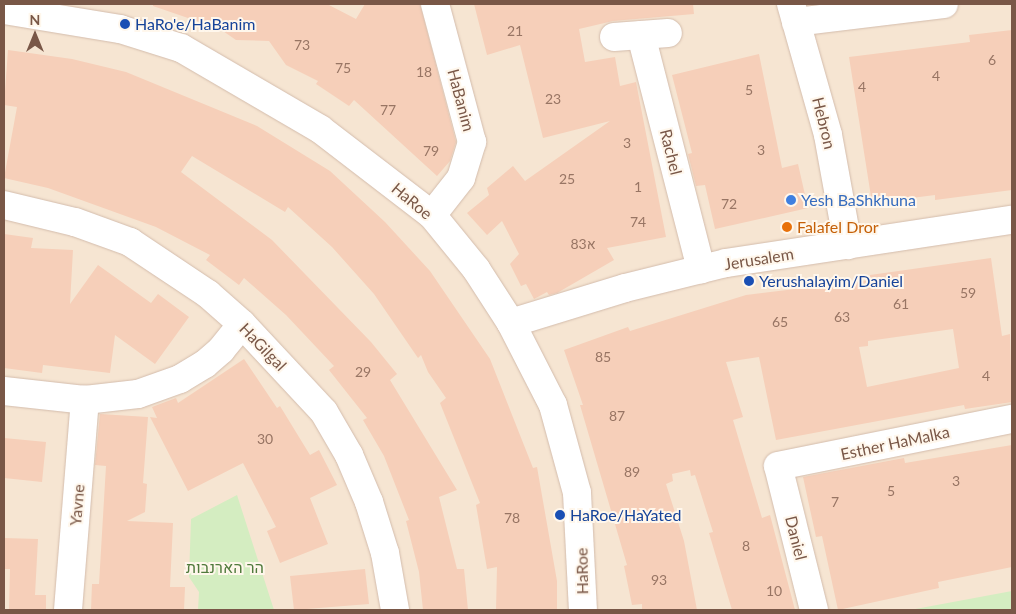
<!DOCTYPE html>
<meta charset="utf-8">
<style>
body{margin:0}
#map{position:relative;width:1016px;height:614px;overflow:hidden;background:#fef3e4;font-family:Lato,Heebo,sans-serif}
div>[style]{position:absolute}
.residential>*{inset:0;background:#f6e5d2}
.green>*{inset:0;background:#d4edc1}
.building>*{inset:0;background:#f6cfb9}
.roads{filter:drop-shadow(0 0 1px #d3bcac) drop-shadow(0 0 1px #d3bcac)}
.minor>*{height:28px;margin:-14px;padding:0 14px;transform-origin:14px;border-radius:14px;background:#fff}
.dots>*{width:14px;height:14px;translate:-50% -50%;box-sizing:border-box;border:2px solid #fff7ec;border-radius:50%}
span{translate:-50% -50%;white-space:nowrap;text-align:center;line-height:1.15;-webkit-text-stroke:4px #fff7ec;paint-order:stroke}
.number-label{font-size:14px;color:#987564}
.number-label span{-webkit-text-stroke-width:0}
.transit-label{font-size:16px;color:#164399}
.left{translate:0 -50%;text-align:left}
.street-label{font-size:16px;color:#795747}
.shop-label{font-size:16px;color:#366cbe}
.food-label{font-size:16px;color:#c56008}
.park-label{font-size:16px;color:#507a3c}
.frame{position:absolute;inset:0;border:5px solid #795747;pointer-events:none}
.north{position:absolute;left:10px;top:10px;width:50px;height:50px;-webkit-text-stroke:4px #fff7ec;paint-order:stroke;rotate:0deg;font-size:14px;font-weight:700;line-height:20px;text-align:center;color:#795747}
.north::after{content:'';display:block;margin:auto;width:18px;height:22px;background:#795747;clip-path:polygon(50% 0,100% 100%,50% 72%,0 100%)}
</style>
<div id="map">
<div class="residential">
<div style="clip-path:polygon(4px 4px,1012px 4px,1012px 610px,4px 610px)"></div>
</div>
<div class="green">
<div style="clip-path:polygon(237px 495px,274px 610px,198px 610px,199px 592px,189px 577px,191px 519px)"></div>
<div style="clip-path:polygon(1012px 591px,1012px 610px,910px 610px)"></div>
</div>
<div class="building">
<div style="clip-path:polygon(153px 4px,327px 4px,356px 19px,365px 4px,420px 4px,456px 142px,450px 161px,437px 176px,354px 100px,349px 106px,316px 84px,318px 81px,286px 65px,269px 41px,236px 40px,220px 29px,153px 6px)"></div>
<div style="clip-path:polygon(474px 4px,693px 4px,694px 14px,613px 21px,579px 29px,585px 62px,615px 57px,620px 86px,636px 82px,666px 237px,607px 248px,614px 260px,557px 293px,549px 295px,547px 292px,534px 299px,526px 284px,521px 286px,510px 264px,519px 254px,502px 221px,487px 235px,467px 213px,489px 195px,487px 188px,513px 166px,525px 181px,610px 121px,543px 138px,520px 45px,487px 55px)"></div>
<div style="clip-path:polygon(1012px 30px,1012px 190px,935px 200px,935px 195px,872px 203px,849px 57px,970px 42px,969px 35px)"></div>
<div style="clip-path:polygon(8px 50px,72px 59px,126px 72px,257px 126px,330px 171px,385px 222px,430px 271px,490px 359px,533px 468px,537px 467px,557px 581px,557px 610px,496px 610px,497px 567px,487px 569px,476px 505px,480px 503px,440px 403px,446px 398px,428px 372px,421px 355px,418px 358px,374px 294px,332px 247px,288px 207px,285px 212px,192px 156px,181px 172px,272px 240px,371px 342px,397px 374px,390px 380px,457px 490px,439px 497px,457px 569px,464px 569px,468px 610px,423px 610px,419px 572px,406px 521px,409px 520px,384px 456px,363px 420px,367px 418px,329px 370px,334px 366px,286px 315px,244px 278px,239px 285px,206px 260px,210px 255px,156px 227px,48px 188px,4px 178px,17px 107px,4px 105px)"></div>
<div style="clip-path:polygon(759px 54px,782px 168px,798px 164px,808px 208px,715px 229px,705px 185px,696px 186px,688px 154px,692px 153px,672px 75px)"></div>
<div style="clip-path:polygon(4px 234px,33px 238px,31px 248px,73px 250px,70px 304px,98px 265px,151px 303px,158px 294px,189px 317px,155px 364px,115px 335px,110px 373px,43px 365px,42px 373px,4px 368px)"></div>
<div style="clip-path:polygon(evenodd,991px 258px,1002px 336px,1010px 334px,1012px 402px,965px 409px,964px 405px,776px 440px,759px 357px,726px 362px,743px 417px,733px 420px,762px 518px,770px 515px,795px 610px,732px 610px,709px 533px,713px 532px,695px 475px,691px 476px,690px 470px,672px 474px,673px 481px,666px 484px,684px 541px,697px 610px,642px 610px,642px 604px,632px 605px,624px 566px,627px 565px,580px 405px,583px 405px,564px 350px,628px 327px,630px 331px,746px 295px,870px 280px,870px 275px,991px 258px,953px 329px,959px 368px,867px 387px,859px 347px,868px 346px,868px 341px,953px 329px)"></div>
<div style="clip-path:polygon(244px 359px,277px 408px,280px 406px,310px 455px,319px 450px,337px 485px,310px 498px,328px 544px,280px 563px,267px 531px,276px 527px,243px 463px,188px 491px,150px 417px,157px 418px,152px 407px,176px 398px,178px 403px)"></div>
<div style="clip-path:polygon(100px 414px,148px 417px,143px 483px,147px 484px,145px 512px,127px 521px,173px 523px,170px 587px,185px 587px,184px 610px,91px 610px,92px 584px,99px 584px,106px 466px,95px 465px)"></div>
<div style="clip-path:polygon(4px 438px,46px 442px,42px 482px,4px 478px)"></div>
<div style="clip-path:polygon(1012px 445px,1012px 567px,938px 582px,939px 588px,838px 610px,822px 536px,816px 537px,803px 477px,904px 458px,905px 463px)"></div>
<div style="clip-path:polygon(4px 538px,38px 539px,35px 595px,46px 595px,46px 610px,9px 610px,10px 569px,4px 569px)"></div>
<div style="clip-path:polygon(365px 569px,369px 604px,294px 610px,290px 576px)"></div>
</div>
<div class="roads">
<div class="minor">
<div style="left:791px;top:4px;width:136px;rotate:74.2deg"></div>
<div style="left:828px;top:135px;width:112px;rotate:79.7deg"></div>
<div style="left:4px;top:10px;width:118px;rotate:9.3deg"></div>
<div style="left:120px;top:29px;width:64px;rotate:17.3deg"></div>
<div style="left:181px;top:48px;width:161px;rotate:30.2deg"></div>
<div style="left:320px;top:129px;width:141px;rotate:37.5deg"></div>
<div style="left:432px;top:215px;width:70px;rotate:50.8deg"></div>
<div style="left:476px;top:269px;width:64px;rotate:57.1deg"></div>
<div style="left:511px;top:323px;width:92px;rotate:62.9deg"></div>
<div style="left:553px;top:405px;width:91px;rotate:74.7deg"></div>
<div style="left:577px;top:493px;width:117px;rotate:87.1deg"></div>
<div style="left:796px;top:22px;width:149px;rotate:-6.9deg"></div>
<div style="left:641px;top:35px;width:242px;rotate:75.6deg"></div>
<div style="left:614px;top:37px;width:54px;rotate:-4.2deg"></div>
<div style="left:4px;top:205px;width:73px;rotate:13.5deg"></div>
<div style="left:75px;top:222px;width:59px;rotate:20deg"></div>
<div style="left:130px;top:242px;width:94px;rotate:33.7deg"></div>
<div style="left:208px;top:294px;width:45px;rotate:41.4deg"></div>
<div style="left:242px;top:324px;width:120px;rotate:47deg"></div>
<div style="left:324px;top:412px;width:50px;rotate:59.8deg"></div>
<div style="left:349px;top:455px;width:51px;rotate:66.9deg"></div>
<div style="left:369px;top:502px;width:53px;rotate:72.6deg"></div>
<div style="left:385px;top:553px;width:58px;rotate:80deg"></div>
<div style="left:432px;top:215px;width:47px;rotate:-51.9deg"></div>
<div style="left:461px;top:178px;width:38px;rotate:-73deg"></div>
<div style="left:472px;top:142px;width:143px;rotate:-105deg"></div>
<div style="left:511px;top:323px;width:119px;rotate:-17.1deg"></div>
<div style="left:625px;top:288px;width:104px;rotate:-13.9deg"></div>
<div style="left:726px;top:263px;width:289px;rotate:-8.6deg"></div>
<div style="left:4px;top:391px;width:81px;rotate:6.3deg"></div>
<div style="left:85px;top:400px;width:53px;rotate:-6.5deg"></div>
<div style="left:138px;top:394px;width:45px;rotate:-19.7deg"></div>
<div style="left:180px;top:379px;width:29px;rotate:-31deg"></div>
<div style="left:205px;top:364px;width:21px;rotate:-41deg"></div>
<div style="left:221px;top:350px;width:33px;rotate:-51deg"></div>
<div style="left:68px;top:610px;width:211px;rotate:-85.4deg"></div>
<div style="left:814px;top:610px;width:148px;rotate:-104deg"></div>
<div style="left:778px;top:466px;width:239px;rotate:-11.4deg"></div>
</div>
</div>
<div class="dots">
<div style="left:125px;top:24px;background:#1a4fb4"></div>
<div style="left:791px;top:200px;background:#3f7fe0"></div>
<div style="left:787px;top:227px;background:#e8710a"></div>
<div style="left:749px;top:281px;background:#1a4fb4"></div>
<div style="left:560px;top:515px;background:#1a4fb4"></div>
</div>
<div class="number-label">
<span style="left:515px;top:31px">21</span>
<span style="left:302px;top:45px">73</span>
<span style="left:992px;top:60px">6</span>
<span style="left:343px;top:68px">75</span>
<span style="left:424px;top:72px">18</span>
<span style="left:936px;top:76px">4</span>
<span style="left:862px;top:87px">4</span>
<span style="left:749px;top:90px">5</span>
<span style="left:553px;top:99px">23</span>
<span style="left:388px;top:110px">77</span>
<span style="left:627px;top:143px">3</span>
<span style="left:761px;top:150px">3</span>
<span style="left:431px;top:151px">79</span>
<span style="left:567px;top:179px">25</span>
<span style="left:638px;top:187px">1</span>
<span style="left:729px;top:204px">72</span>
<span style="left:638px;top:222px">74</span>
<span style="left:583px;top:244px">83א</span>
<span style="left:968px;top:293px">59</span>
<span style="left:901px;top:304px">61</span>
<span style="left:842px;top:317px">63</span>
<span style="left:780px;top:322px">65</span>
<span style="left:603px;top:357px">85</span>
<span style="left:363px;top:372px">29</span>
<span style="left:986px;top:376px">4</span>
<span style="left:617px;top:416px">87</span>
<span style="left:265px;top:439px">30</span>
<span style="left:632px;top:472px">89</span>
<span style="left:956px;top:481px">3</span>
<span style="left:891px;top:491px">5</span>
<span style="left:835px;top:502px">7</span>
<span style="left:512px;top:518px">78</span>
<span style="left:746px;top:546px">8</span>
<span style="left:659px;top:580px">93</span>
<span style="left:774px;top:591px">10</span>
</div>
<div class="transit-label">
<span class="left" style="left:135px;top:24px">HaRo'e/HaBanim</span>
<span class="left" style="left:759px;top:281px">Yerushalayim/Daniel</span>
<span class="left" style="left:570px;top:515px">HaRoe/HaYated</span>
</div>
<div class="street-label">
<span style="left:461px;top:100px;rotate:75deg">HaBanim</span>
<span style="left:824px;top:123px;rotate:76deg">Hebron</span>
<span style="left:671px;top:152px;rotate:76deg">Rachel</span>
<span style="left:412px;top:201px;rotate:40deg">HaRoe</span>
<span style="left:759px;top:259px;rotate:-9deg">Jerusalem</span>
<span style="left:263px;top:347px;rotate:46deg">HaGilgal</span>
<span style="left:895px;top:443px;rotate:-12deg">Esther HaMalka</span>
<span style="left:77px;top:505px;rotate:-85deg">Yavne</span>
<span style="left:796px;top:538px;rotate:76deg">Daniel</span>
<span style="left:582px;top:571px;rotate:-91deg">HaRoe</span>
</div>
<div class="shop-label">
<span class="left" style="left:801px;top:200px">Yesh BaShkhuna</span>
</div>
<div class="food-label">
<span class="left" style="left:797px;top:227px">Falafel Dror</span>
</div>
<div class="park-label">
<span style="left:225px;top:567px">הר הארנבות</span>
</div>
<div class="frame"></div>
<div class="north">N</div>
</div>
